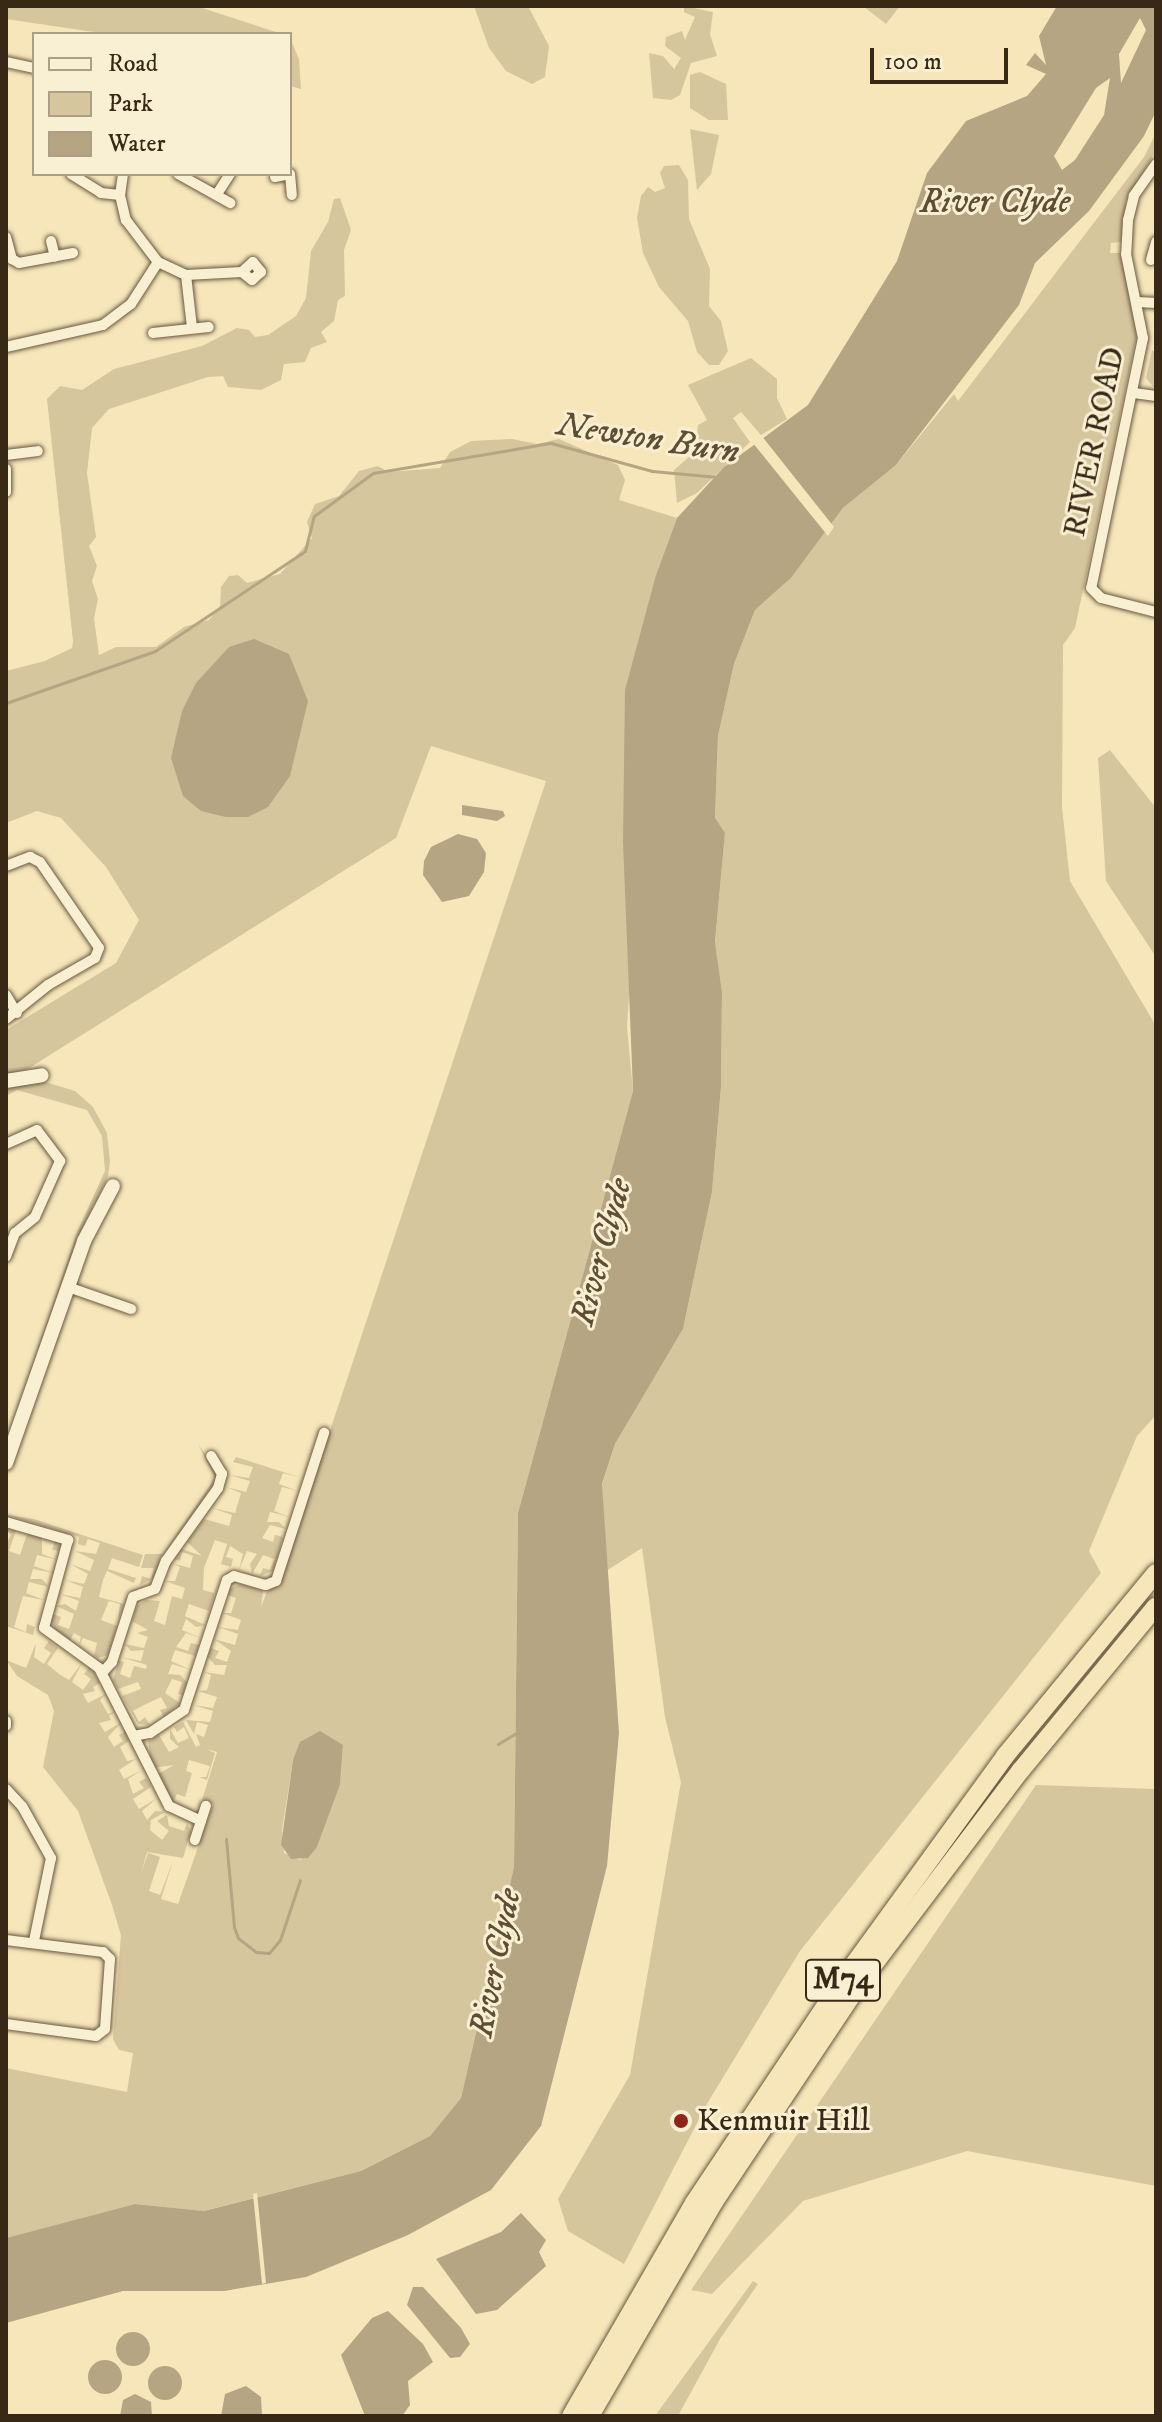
<!DOCTYPE html>
<style>
body{margin:0}
#map{position:relative;width:1162px;height:2422px;overflow:hidden;background:#f6e6ba;font-family:"IM FELL DW Pica",serif}
div>[style]{position:absolute}
.green>*{inset:0;background:#d6c69e}
.water>*{inset:0;background:#b5a582}
.round{border-radius:50%}
.pier>*{inset:0;background:#f6e6ba}
.stream>*{height:3px;margin:-1.5px;padding:0 1.5px;transform-origin:1.5px;border-radius:1.5px;background:#b5a582}
.roads{filter:drop-shadow(0 0 2px #68583f) drop-shadow(0 0 2px #68583f)}
.street>*{height:10px;margin:-5px;padding:0 5px;transform-origin:5px;border-radius:5px;background:#f9efd2}
.secondary>*{height:14px;margin:-7px;padding:0 7px;transform-origin:7px;border-radius:7px;background:#f9efd2}
.highway>*{height:18px;margin:-9px;padding:0 9px;transform-origin:9px;border-radius:9px;background:#f6e6ba}
.dots>*{width:22px;height:22px;translate:-50% -50%;box-sizing:border-box;border:4px solid #f9efd2;border-radius:50%}
span{translate:-50% -50%;white-space:nowrap;text-align:center;line-height:1.15;-webkit-text-stroke:6px #f9efd2;paint-order:stroke}
.shield-label span{padding:2px 6px;background:#f9efd2;border:2px solid;border-radius:6px;-webkit-text-stroke-width:0}
.shield-label{font-size:30px;color:#382816;font-weight:700}
.street-label{font-size:32px;color:#382816}
.poi-label{font-size:32px;color:#382816}
.left{translate:0 -50%;text-align:left}
.water-label{font-size:34px;color:#5e4e36;font-style:italic}
.frame{position:absolute;inset:0;border:8px solid #382816;pointer-events:none}
.legend{position:absolute;left:32px;top:32px;width:260px;height:144px;box-sizing:border-box;background:#f9efd2;border:2px solid #ac9f87;margin:0;padding:10px 14px;list-style:none;font-size:24px;color:#382816}
.legend li{display:flex;align-items:center;gap:16px;height:40px}
.legend b{width:40px;border:2px solid #ac9f87}
.scale{position:absolute;left:870px;top:48px;width:138px;height:36px;box-sizing:border-box;border:4px solid #382816;border-top:0;padding-left:10px;font-size:24px;line-height:28px;white-space:nowrap;color:#382816;-webkit-text-stroke:6px #f9efd2;paint-order:stroke}
</style>
<div id="map">
<div class="green">
<div style="clip-path:polygon(6px 6px,196px 6px,282px 34px,107px 34px,6px 19px)"></div>
<div style="clip-path:polygon(474px 6px,528px 6px,549px 46px,545px 77px,532px 84px,506px 71px,489px 48px)"></div>
<div style="clip-path:polygon(684px 6px,713px 12px,710px 34px,717px 56px,691px 63px,680px 95px,671px 100px,653px 98px,649px 53px,663px 56px,674px 69px,681px 58px,665px 46px,666px 37px,682px 31px,685px 40px,695px 17px,684px 12px)"></div>
<div style="clip-path:polygon(863px 6px,900px 6px,886px 24px)"></div>
<div style="clip-path:polygon(290px 38px,299px 59px,301px 89px,290px 86px)"></div>
<div style="clip-path:polygon(700px 72px,726px 84px,728px 120px,709px 120px,690px 108px,690px 75px)"></div>
<div style="clip-path:polygon(690px 129px,719px 135px,711px 174px,697px 190px)"></div>
<div style="clip-path:polygon(1156px 133px,1156px 151px,1126px 200px,1121px 242px,1111px 243px,1110px 253px,1122px 253px,1137px 334px,1075px 628px,1063px 645px,1062px 807px,1070px 881px,1156px 1026px,1156px 1415px,1137px 1436px,1089px 1551px,1101px 1573px,800px 1951px,708px 2102px,624px 2264px,568px 2231px,558px 2199px,630px 2075px,681px 1782px,665px 1717px,642px 1548px,606px 1571px,602px 1485px,615px 1444px,683px 1329px,712px 1192px,721px 1087px,722px 992px,715px 943px,725px 833px,715px 819px,718px 736px,734px 664px,755px 610px,791px 578px,843px 508px,896px 465px,954px 394px,958px 401px,1144px 157px)"></div>
<div style="clip-path:polygon(679px 165px,688px 180px,689px 219px,710px 269px,709px 306px,721px 321px,728px 351px,719px 365px,709px 365px,697px 352px,688px 321px,659px 287px,643px 253px,637px 218px,641px 196px,648px 187px,655px 192px,665px 188px,660px 173px,664px 166px)"></div>
<div style="clip-path:polygon(evenodd,340px 198px,351px 230px,344px 250px,345px 296px,338px 300px,334px 321px,321px 332px,327px 342px,311px 348px,305px 362px,284px 364px,281px 380px,261px 390px,228px 387px,223px 376px,208px 377px,109px 409px,92px 428px,87px 473px,96px 537px,89px 546px,97px 566px,92px 581px,98px 599px,94px 618px,99px 655px,116px 647px,156px 647px,184px 627px,209px 620px,220px 606px,221px 587px,229px 576px,238px 575px,247px 583px,280px 574px,312px 538px,307px 522px,315px 504px,339px 496px,359px 471px,378px 466px,388px 472px,440px 468px,450px 452px,471px 441px,512px 439px,537px 444px,559px 439px,618px 465px,625px 480px,619px 500px,677px 518px,656px 575px,627px 1027px,633px 1091px,518px 1513px,514px 1867px,461px 2098px,430px 2136px,361px 2171px,203px 2211px,135px 2204px,6px 2238px,6px 2068px,127px 2092px,133px 2053px,119px 2050px,113px 2039px,121px 1935px,112px 1905px,78px 1811px,43px 1767px,54px 1711px,48px 1695px,17px 1676px,6px 1660px,26px 1668px,36px 1643px,34px 1657px,44px 1664px,51px 1653px,44px 1648px,49px 1641px,58px 1648px,47px 1664px,59px 1674px,69px 1680px,82px 1663px,72px 1682px,83px 1690px,91px 1679px,84px 1674px,89px 1667px,94px 1673px,100px 1683px,93px 1687px,95px 1691px,83px 1694px,88px 1703px,106px 1694px,100px 1700px,108px 1714px,116px 1711px,109px 1716px,111px 1720px,99px 1723px,105px 1732px,122px 1722px,108px 1737px,114px 1747px,123px 1741px,119px 1735px,127px 1731px,129px 1741px,120px 1747px,127px 1761px,136px 1759px,119px 1770px,124px 1779px,142px 1770px,128px 1779px,133px 1794px,144px 1788px,139px 1782px,146px 1778px,151px 1787px,133px 1799px,139px 1809px,157px 1798px,142px 1811px,147px 1820px,155px 1811px,165px 1812px,151px 1820px,150px 1830px,162px 1840px,169px 1831px,157px 1821px,167px 1815px,169px 1826px,184px 1831px,187px 1823px,191px 1831px,183px 1858px,147px 1852px,141px 1873px,148px 1853px,160px 1857px,149px 1891px,160px 1895px,173px 1861px,161px 1899px,178px 1904px,213px 1805px,202px 1800px,217px 1752px,206px 1749px,215px 1753px,207px 1780px,199px 1777px,206px 1777px,210px 1766px,189px 1760px,186px 1771px,192px 1773px,185px 1797px,177px 1794px,173px 1803px,156px 1775px,174px 1765px,152px 1768px,148px 1741px,159px 1735px,169px 1752px,179px 1747px,170px 1739px,170px 1729px,178px 1743px,189px 1738px,184px 1727px,177px 1732px,174px 1727px,183px 1722px,196px 1747px,200px 1745px,196px 1734px,204px 1737px,208px 1725px,197px 1722px,194px 1734px,186px 1720px,210px 1722px,213px 1711px,193px 1705px,213px 1708px,217px 1697px,198px 1691px,207px 1690px,211px 1675px,204px 1672px,224px 1675px,227px 1665px,215px 1665px,208px 1657px,211px 1648px,219px 1651px,215px 1658px,227px 1662px,231px 1651px,214px 1639px,235px 1645px,238px 1634px,218px 1627px,238px 1630px,241px 1620px,222px 1613px,231px 1613px,236px 1598px,228px 1595px,230px 1589px,240px 1584px,263px 1591px,261px 1607px,268px 1589px,279px 1584px,546px 781px,431px 746px,396px 838px,26px 1070px,6px 1074px,6px 1030px,116px 963px,139px 920px,106px 867px,61px 818px,37px 811px,6px 823px,6px 671px,45px 661px,72px 648px,73px 641px,47px 399px,60px 386px,82px 390px,114px 369px,202px 346px,237px 328px,249px 330px,255px 337px,268px 335px,296px 316px,306px 298px,311px 251px,328px 222px,334px 199px,340px 198px,343px 1745px,340px 1785px,317px 1847px,300px 1860px,284px 1853px,282px 1830px,293px 1760px,343px 1745px)"></div>
<div style="clip-path:polygon(1152px 350px,1156px 354px,1156px 390px,1146px 378px)"></div>
<div style="clip-path:polygon(751px 358px,777px 379px,777px 398px,787px 419px,761px 435px,741px 412px,733px 418px,750px 442px,697px 493px,677px 503px,674px 470px,696px 451px,698px 425px,707px 420px,688px 385px)"></div>
<div style="clip-path:polygon(1110px 750px,1156px 808px,1156px 957px,1106px 881px,1098px 758px)"></div>
<div style="clip-path:polygon(42px 1081px,75px 1091px,93px 1107px,107px 1133px,110px 1162px,108px 1176px,78px 1237px,13px 1422px,78px 1230px,105px 1171px,102px 1136px,87px 1110px,17px 1090px,6px 1096px,6px 1087px)"></div>
<div style="clip-path:polygon(198px 1444px,216px 1469px,216px 1483px,161px 1557px,156px 1577px,140px 1585px,142px 1576px,151px 1579px,154px 1568px,141px 1568px,145px 1554px,163px 1554px,215px 1478px)"></div>
<div style="clip-path:polygon(236px 1457px,302px 1478px,283px 1473px,279px 1484px,298px 1491px,282px 1487px,274px 1511px,290px 1517px,270px 1512px,267px 1522px,279px 1522px,286px 1529px,270px 1525px,262px 1538px,273px 1542px,275px 1535px,283px 1537px,273px 1571px,260px 1576px,263px 1568px,270px 1570px,274px 1559px,263px 1555px,252px 1574px,250px 1564px,257px 1554px,247px 1551px,239px 1570px,243px 1554px,230px 1546px,226px 1557px,233px 1559px,231px 1567px,221px 1564px,227px 1544px,215px 1540px,204px 1568px,203px 1590px,214px 1593px,221px 1574px,209px 1611px,189px 1604px,185px 1616px,205px 1625px,196px 1627px,186px 1619px,182px 1630px,201px 1638px,186px 1633px,176px 1647px,188px 1651px,191px 1643px,199px 1645px,195px 1656px,175px 1650px,171px 1661px,191px 1670px,172px 1664px,168px 1674px,180px 1675px,187px 1682px,183px 1695px,178px 1694px,182px 1682px,172px 1679px,165px 1693px,180px 1703px,164px 1717px,160px 1710px,167px 1708px,161px 1697px,142px 1706px,133px 1711px,139px 1722px,145px 1717px,150px 1725px,138px 1724px,122px 1696px,141px 1689px,138px 1682px,118px 1689px,113px 1680px,119px 1661px,124px 1662px,120px 1674px,130px 1678px,134px 1666px,146px 1669px,147px 1665px,121px 1657px,141px 1661px,144px 1650px,131px 1651px,125px 1644px,144px 1648px,148px 1637px,137px 1633px,148px 1630px,132px 1621px,137px 1606px,146px 1600px,160px 1601px,154px 1621px,165px 1625px,172px 1596px,182px 1599px,185px 1588px,165px 1581px,175px 1581px,180px 1567px,172px 1563px,190px 1568px,193px 1556px,182px 1552px,180px 1561px,175px 1559px,182px 1549px,202px 1556px,187px 1542px,204px 1519px,229px 1526px,232px 1515px,212px 1508px,235px 1513px,241px 1493px,226px 1487px,246px 1492px,250px 1481px,229px 1475px,249px 1478px,253px 1467px,233px 1462px)"></div>
<div style="clip-path:polygon(7px 1515px,34px 1519px,143px 1555px,139px 1567px,112px 1558px,108px 1569px,136px 1578px,134px 1583px,107px 1571px,103px 1580px,99px 1597px,124px 1604px,118px 1620px,120px 1604px,109px 1601px,101px 1620px,117px 1626px,108px 1655px,98px 1658px,94px 1655px,97px 1643px,83px 1638px,79px 1646px,81px 1637px,74px 1633px,70px 1640px,55px 1629px,51px 1619px,53px 1614px,61px 1617px,58px 1625px,69px 1629px,74px 1614px,56px 1606px,65px 1604px,76px 1611px,79px 1601px,60px 1594px,80px 1598px,83px 1587px,65px 1580px,84px 1584px,88px 1574px,70px 1564px,90px 1571px,94px 1560px,75px 1551px,96px 1554px,100px 1543px,88px 1539px,85px 1546px,78px 1544px,79px 1537px)"></div>
<div style="clip-path:polygon(6px 1529px,16px 1531px,9px 1551px,20px 1555px,28px 1531px,56px 1540px,61px 1551px,52px 1550px,55px 1541px,42px 1537px,42px 1554px,58px 1560px,37px 1555px,34px 1566px,54px 1573px,33px 1569px,30px 1579px,42px 1579px,49px 1587px,29px 1582px,26px 1593px,44px 1600px,23px 1596px,14px 1627px,26px 1632px,27px 1624px,35px 1627px,33px 1635px,6px 1626px,6px 1544px,11px 1535px)"></div>
<div style="clip-path:polygon(1036px 1785px,1156px 1789px,1156px 2186px,967px 2151px,803px 2201px,712px 2294px,691px 2290px)"></div>
<div style="clip-path:polygon(753px 2281px,758px 2284px,720px 2339px,678px 2416px,655px 2416px)"></div>
</div>
<div class="water">
<div style="clip-path:polygon(evenodd,1057px 6px,1156px 6px,1156px 111px,1144px 136px,1089px 211px,1035px 263px,1019px 305px,896px 465px,843px 508px,791px 578px,755px 610px,734px 664px,718px 736px,715px 818px,725px 833px,715px 942px,722px 992px,721px 1087px,712px 1192px,683px 1329px,615px 1444px,602px 1484px,619px 1733px,607px 1866px,541px 2126px,491px 2190px,408px 2235px,306px 2277px,224px 2291px,123px 2291px,6px 2323px,6px 2238px,135px 2204px,204px 2211px,361px 2171px,430px 2136px,461px 2098px,514px 1867px,518px 1513px,633px 1091px,623px 842px,625px 690px,656px 575px,677px 518px,724px 467px,808px 405px,897px 261px,927px 173px,966px 121px,1027px 96px,1046px 74px,1026px 65px,1035px 53px,1046px 65px,1039px 36px,1057px 6px,1140px 18px,1146px 30px,1121px 83px,1119px 54px,1140px 18px,1057px 6px,1110px 78px,1104px 115px,1075px 160px,1062px 170px,1054px 156px,1096px 88px,1110px 78px)"></div>
<div style="clip-path:polygon(254px 639px,289px 654px,308px 701px,290px 776px,268px 807px,248px 817px,226px 817px,201px 811px,183px 796px,171px 758px,182px 711px,196px 683px,229px 647px)"></div>
<div style="clip-path:polygon(462px 805px,503px 811px,505px 816px,497px 821px,462px 815px)"></div>
<div style="clip-path:polygon(458px 834px,477px 839px,486px 853px,484px 872px,469px 896px,442px 902px,423px 875px,424px 861px,431px 847px)"></div>
<div style="clip-path:polygon(320px 1731px,343px 1745px,340px 1785px,317px 1847px,308px 1858px,291px 1859px,281px 1845px,293px 1760px,300px 1742px)"></div>
<div style="clip-path:polygon(521px 2213px,546px 2240px,539px 2252px,546px 2266px,497px 2310px,476px 2314px,436px 2259px,501px 2232px)"></div>
<div style="clip-path:polygon(413px 2287px,423px 2287px,461px 2328px,470px 2344px,460px 2357px,450px 2358px,407px 2305px)"></div>
<div style="clip-path:polygon(388px 2311px,423px 2344px,433px 2362px,408px 2381px,410px 2405px,402px 2416px,365px 2416px,341px 2355px,372px 2318px)"></div>
<div class="round" style="left:116px;top:2332px;width:34px;height:34px"></div>
<div class="round" style="left:88px;top:2360px;width:34px;height:34px"></div>
<div class="round" style="left:148px;top:2366px;width:34px;height:34px"></div>
<div style="clip-path:polygon(246px 2386px,261px 2397px,262px 2416px,221px 2416px,225px 2394px)"></div>
<div style="clip-path:polygon(135px 2394px,151px 2402px,152px 2416px,120px 2416px,123px 2400px)"></div>
</div>
<div class="pier">
<div style="clip-path:polygon(761px 435px,834px 527px,828px 536px,752px 442px)"></div>
<div style="clip-path:polygon(257px 2193px,266px 2283px,262px 2284px,253px 2194px)"></div>
</div>
<div class="stream">
<div style="left:6px;top:703px;width:158px;rotate:-19.2deg"></div>
<div style="left:155px;top:651px;width:180px;rotate:-33.7deg"></div>
<div style="left:305px;top:551px;width:36px;rotate:-76deg"></div>
<div style="left:314px;top:516px;width:73px;rotate:-36.1deg"></div>
<div style="left:373px;top:473px;width:181px;rotate:-9.6deg"></div>
<div style="left:551px;top:443px;width:105px;rotate:15.5deg"></div>
<div style="left:652px;top:471px;width:66px;rotate:5.2deg"></div>
<div style="left:498px;top:1744px;width:21px;rotate:-31deg"></div>
<div style="left:226px;top:1839px;width:88px;rotate:84.8deg"></div>
<div style="left:234px;top:1927px;width:12px;rotate:70deg"></div>
<div style="left:238px;top:1938px;width:23px;rotate:38deg"></div>
<div style="left:256px;top:1952px;width:13px;rotate:4deg"></div>
<div style="left:269px;top:1953px;width:17px;rotate:-50deg"></div>
<div style="left:280px;top:1940px;width:63px;rotate:-71.6deg"></div>
</div>
<div class="roads">
<div class="street">
<div style="left:6px;top:62px;width:29px;rotate:12deg"></div>
<div style="left:1156px;top:164px;width:39px;rotate:125deg"></div>
<div style="left:1134px;top:196px;width:25px;rotate:104deg"></div>
<div style="left:1128px;top:220px;width:34px;rotate:93deg"></div>
<div style="left:1126px;top:254px;width:86px;rotate:78.6deg"></div>
<div style="left:1143px;top:338px;width:255px;rotate:101.7deg"></div>
<div style="left:1091px;top:588px;width:14px;rotate:45deg"></div>
<div style="left:1101px;top:598px;width:57px;rotate:14.3deg"></div>
<div style="left:71px;top:174px;width:36px;rotate:32deg"></div>
<div style="left:101px;top:193px;width:19px;rotate:6deg"></div>
<div style="left:123px;top:174px;width:21px;rotate:98deg"></div>
<div style="left:120px;top:195px;width:26px;rotate:77deg"></div>
<div style="left:126px;top:220px;width:53px;rotate:52.7deg"></div>
<div style="left:158px;top:262px;width:31px;rotate:25deg"></div>
<div style="left:186px;top:275px;width:56px;rotate:-3.1deg"></div>
<div style="left:242px;top:272px;width:13px;rotate:39deg"></div>
<div style="left:252px;top:280px;width:12px;rotate:-42deg"></div>
<div style="left:261px;top:272px;width:13px;rotate:-129deg"></div>
<div style="left:253px;top:262px;width:15px;rotate:138deg"></div>
<div style="left:178px;top:174px;width:60px;rotate:29.1deg"></div>
<div style="left:290px;top:174px;width:21px;rotate:85deg"></div>
<div style="left:275px;top:177px;width:15px;rotate:-11deg"></div>
<div style="left:217px;top:194px;width:24px;rotate:-57deg"></div>
<div style="left:6px;top:237px;width:23px;rotate:75deg"></div>
<div style="left:12px;top:259px;width:8px;rotate:30deg"></div>
<div style="left:19px;top:263px;width:55px;rotate:-10.5deg"></div>
<div style="left:51px;top:241px;width:16px;rotate:76deg"></div>
<div style="left:1151px;top:260px;width:19px;rotate:-74deg"></div>
<div style="left:186px;top:275px;width:53px;rotate:83.5deg"></div>
<div style="left:1138px;top:302px;width:18px;rotate:3deg"></div>
<div style="left:153px;top:333px;width:56px;rotate:-6.1deg"></div>
<div style="left:6px;top:347px;width:99px;rotate:-12.8deg"></div>
<div style="left:103px;top:325px;width:35px;rotate:-37deg"></div>
<div style="left:131px;top:304px;width:50px;rotate:-57.3deg"></div>
<div style="left:1134px;top:393px;width:22px;rotate:8deg"></div>
<div style="left:6px;top:455px;width:32px;rotate:-7deg"></div>
<div style="left:6px;top:469px;width:23px;rotate:90deg"></div>
<div style="left:6px;top:866px;width:26px;rotate:-21deg"></div>
<div style="left:30px;top:857px;width:11px;rotate:27deg"></div>
<div style="left:40px;top:862px;width:104px;rotate:55.5deg"></div>
<div style="left:99px;top:948px;width:11px;rotate:112deg"></div>
<div style="left:95px;top:958px;width:54px;rotate:150.1deg"></div>
<div style="left:48px;top:985px;width:54px;rotate:141deg"></div>
<div style="left:6px;top:995px;width:21px;rotate:59deg"></div>
<div style="left:6px;top:1144px;width:34px;rotate:-24deg"></div>
<div style="left:37px;top:1130px;width:39px;rotate:53deg"></div>
<div style="left:60px;top:1161px;width:61px;rotate:114.1deg"></div>
<div style="left:35px;top:1217px;width:26px;rotate:141deg"></div>
<div style="left:15px;top:1233px;width:25px;rotate:111deg"></div>
<div style="left:68px;top:1287px;width:67px;rotate:19.2deg"></div>
<div style="left:6px;top:1522px;width:65px;rotate:16.2deg"></div>
<div style="left:68px;top:1540px;width:91px;rotate:105.3deg"></div>
<div style="left:44px;top:1628px;width:68px;rotate:36deg"></div>
<div style="left:99px;top:1668px;width:155px;rotate:63.1deg"></div>
<div style="left:169px;top:1806px;width:35px;rotate:25deg"></div>
<div style="left:201px;top:1821px;width:20px;rotate:108deg"></div>
<div style="left:102px;top:1673px;width:15px;rotate:-48deg"></div>
<div style="left:112px;top:1662px;width:68px;rotate:-72.1deg"></div>
<div style="left:133px;top:1597px;width:23px;rotate:-20deg"></div>
<div style="left:155px;top:1589px;width:30px;rotate:-69deg"></div>
<div style="left:166px;top:1561px;width:90px;rotate:-54.5deg"></div>
<div style="left:218px;top:1488px;width:15px;rotate:-74deg"></div>
<div style="left:222px;top:1474px;width:21px;rotate:-121deg"></div>
<div style="left:6px;top:1721px;width:5px;rotate:90deg"></div>
<div style="left:134px;top:1736px;width:16px;rotate:-11deg"></div>
<div style="left:150px;top:1733px;width:41px;rotate:-34.1deg"></div>
<div style="left:184px;top:1710px;width:137px;rotate:-71.7deg"></div>
<div style="left:227px;top:1580px;width:8px;rotate:-30deg"></div>
<div style="left:234px;top:1576px;width:33px;rotate:16deg"></div>
<div style="left:266px;top:1585px;width:11px;rotate:-22deg"></div>
<div style="left:276px;top:1581px;width:156px;rotate:-72deg"></div>
<div style="left:6px;top:1789px;width:23px;rotate:47deg"></div>
<div style="left:22px;top:1806px;width:60px;rotate:60.9deg"></div>
<div style="left:51px;top:1858px;width:85px;rotate:101.6deg"></div>
<div style="left:201px;top:1821px;width:16px;rotate:-72deg"></div>
<div style="left:6px;top:1940px;width:98px;rotate:7.1deg"></div>
<div style="left:103px;top:1952px;width:10px;rotate:45deg"></div>
<div style="left:110px;top:1959px;width:70px;rotate:94.1deg"></div>
<div style="left:105px;top:2029px;width:11px;rotate:142deg"></div>
<div style="left:96px;top:2036px;width:91px;rotate:-172.4deg"></div>
</div>
<div class="secondary">
<div style="left:6px;top:1081px;width:36px;rotate:-9deg"></div>
<div style="left:6px;top:1463px;width:235px;rotate:-70.6deg"></div>
<div style="left:84px;top:1241px;width:62px;rotate:-62.2deg"></div>
</div>
<div class="highway">
<div style="left:571px;top:2416px;width:246px;rotate:-60deg"></div>
<div style="left:694px;top:2203px;width:279px;rotate:-56.3deg"></div>
<div style="left:849px;top:1971px;width:266px;rotate:-54deg"></div>
<div style="left:1005px;top:1756px;width:237px;rotate:-50.5deg"></div>
<div style="left:590px;top:2416px;width:247px;rotate:-59.9deg"></div>
<div style="left:714px;top:2202px;width:267px;rotate:-56.3deg"></div>
<div style="left:862px;top:1980px;width:263px;rotate:-52.9deg"></div>
<div style="left:1021px;top:1770px;width:212px;rotate:-50.5deg"></div>
</div>
</div>
<div class="dots">
<div style="left:681px;top:2121px;background:#8f2418"></div>
</div>
<div class="shield-label">
<span style="left:843px;top:1980px">M74</span>
</div>
<div class="street-label">
<span style="left:1095px;top:442px;rotate:-78deg">RIVER ROAD</span>
</div>
<div class="poi-label">
<span class="left" style="left:697px;top:2121px">Kenmuir Hill</span>
</div>
<div class="water-label">
<span style="left:995px;top:203px">River Clyde</span>
<span style="left:648px;top:439px;rotate:9deg">Newton Burn</span>
<span style="left:602px;top:1252px;rotate:-75deg">River Clyde</span>
<span style="left:496px;top:1963px;rotate:-79deg">River Clyde</span>
</div>
<div class="frame"></div>
<ul class="legend">
<li><b style="height:10px;background:#f9efd2"></b>Road</li>
<li><b style="height:22px;background:#d6c69e"></b>Park</li>
<li><b style="height:22px;background:#b5a582"></b>Water</li>
</ul>
<div class="scale">100 m</div>
</div>
